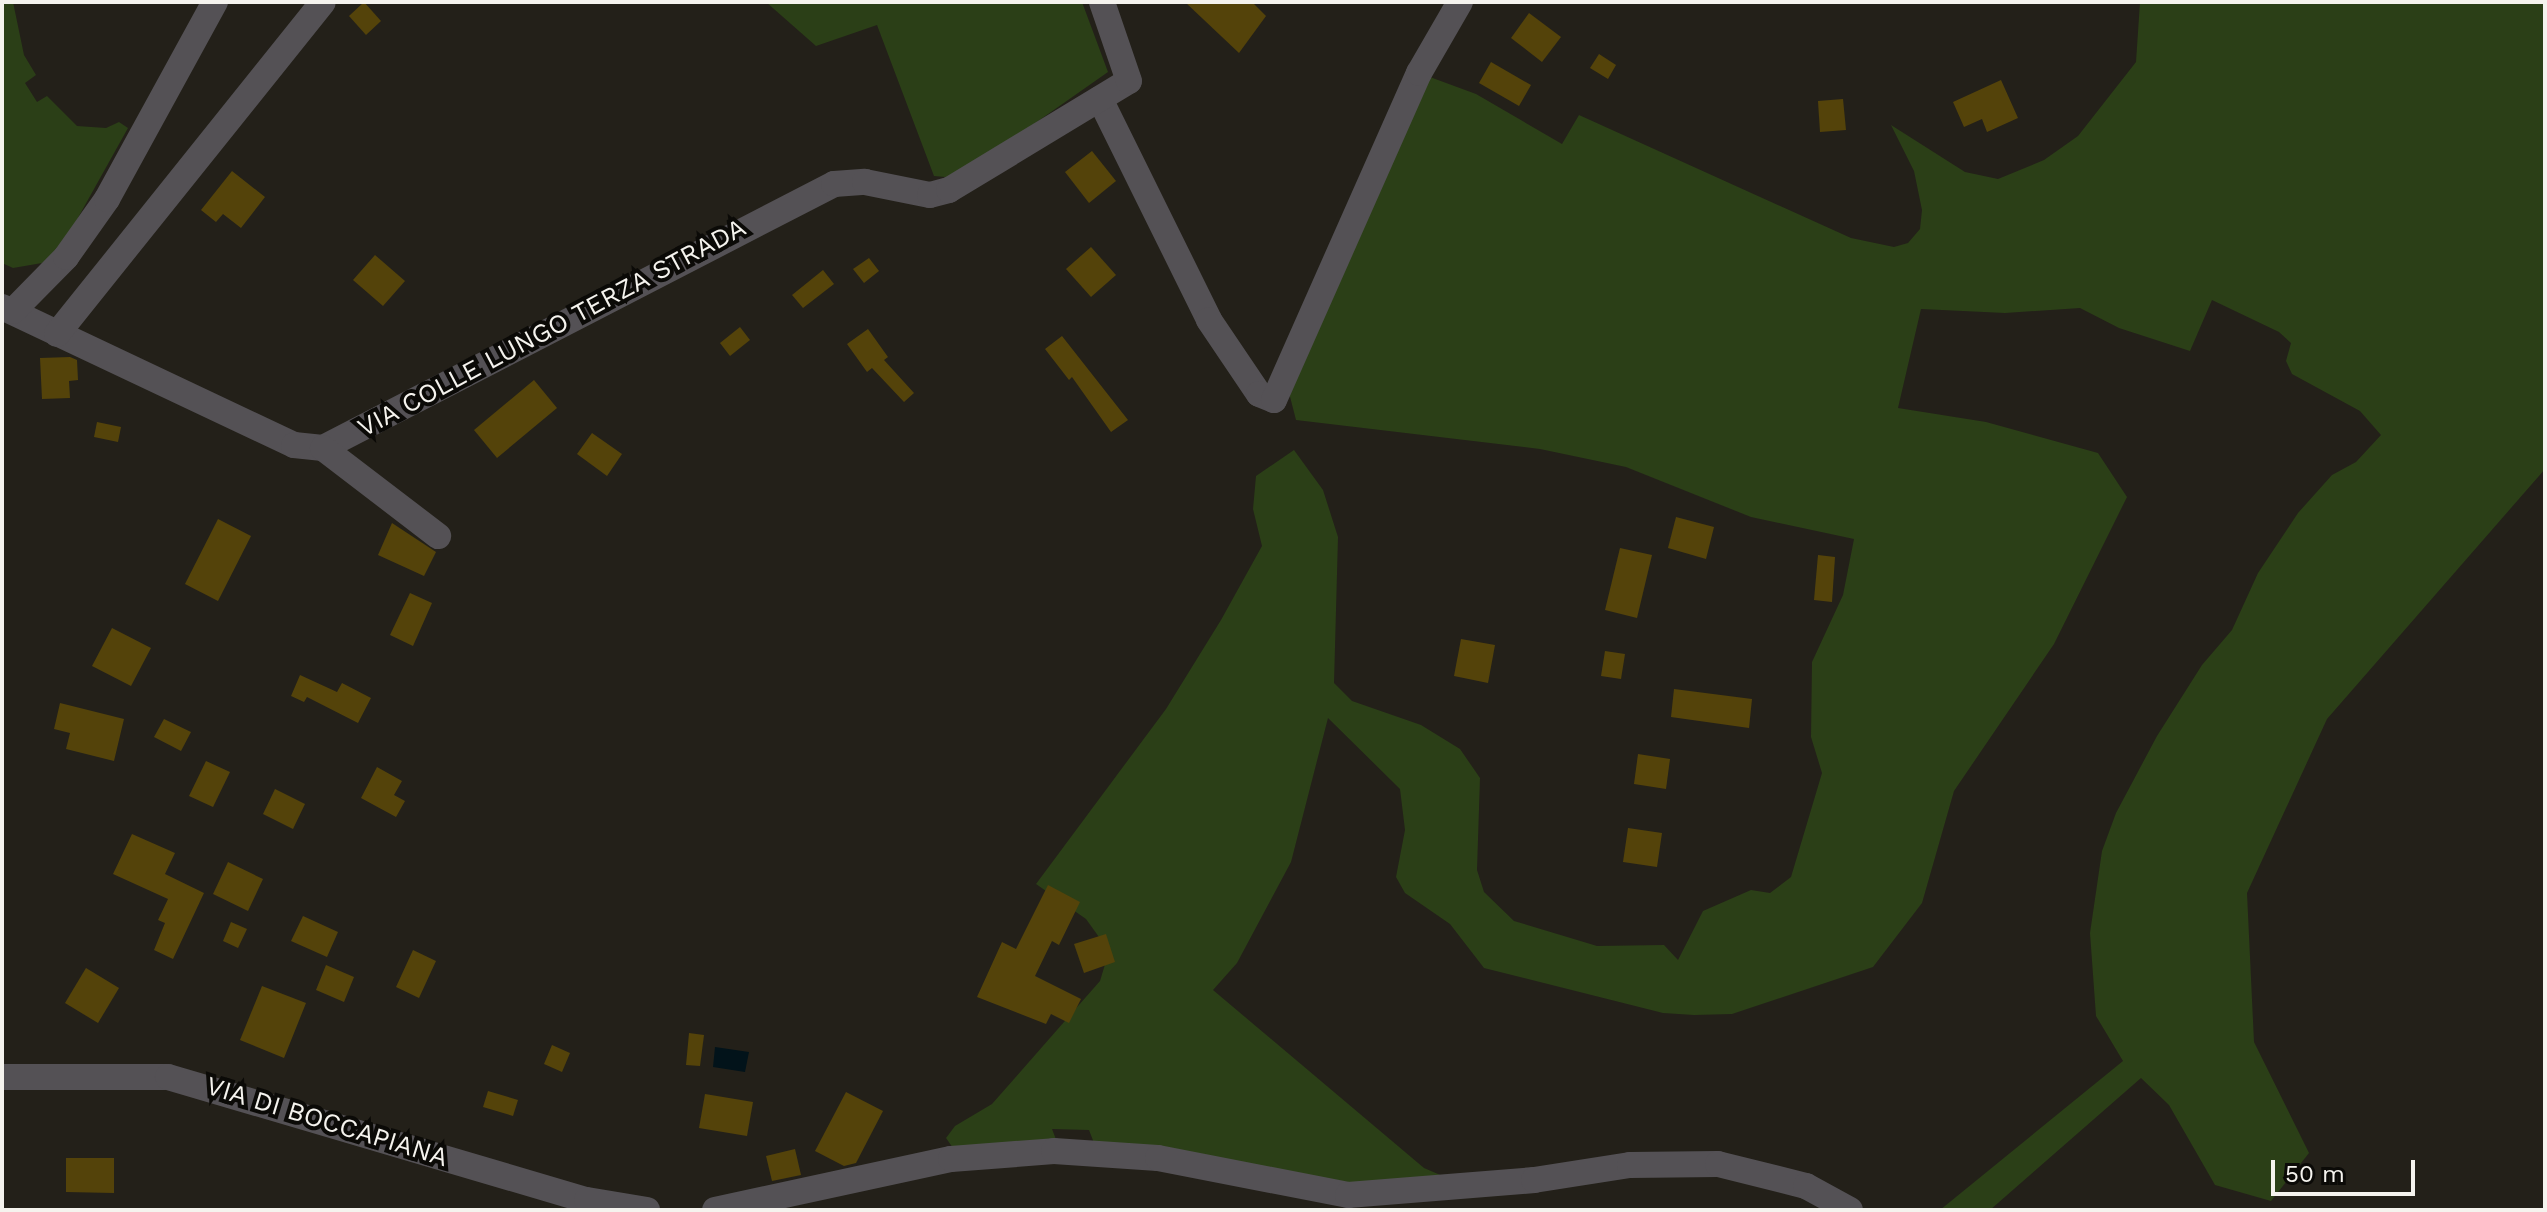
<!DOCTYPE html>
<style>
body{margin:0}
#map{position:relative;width:2547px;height:1212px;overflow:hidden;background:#232019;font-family:"Work Sans",sans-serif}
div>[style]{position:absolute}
.green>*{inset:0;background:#2b3f17}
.water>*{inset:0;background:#02131a}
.building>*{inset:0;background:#54430a}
.minor>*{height:26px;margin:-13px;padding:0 13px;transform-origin:13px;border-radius:13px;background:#545155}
span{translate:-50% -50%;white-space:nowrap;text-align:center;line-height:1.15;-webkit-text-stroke:8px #0b0a07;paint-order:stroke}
.street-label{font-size:26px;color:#f5f3ee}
.frame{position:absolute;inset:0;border:4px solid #f5f3ee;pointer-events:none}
.scale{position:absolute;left:2271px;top:1160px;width:144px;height:36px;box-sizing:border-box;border:4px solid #f5f3ee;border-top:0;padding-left:10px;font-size:24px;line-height:28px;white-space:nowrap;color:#f5f3ee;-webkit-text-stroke:6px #0b0a07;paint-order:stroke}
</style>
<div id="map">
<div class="green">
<div style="clip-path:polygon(2px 2px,13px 2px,24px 55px,36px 75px,25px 83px,37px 102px,47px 96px,77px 126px,106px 128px,119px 122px,128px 128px,60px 250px,42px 263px,13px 268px,2px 263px)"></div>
<div style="clip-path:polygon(766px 2px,1082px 2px,1108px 72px,957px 178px,934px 176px,877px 25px,816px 46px)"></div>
<div style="clip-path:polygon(2140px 2px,2545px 2px,2545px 469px,2327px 719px,2247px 893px,2254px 1042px,2309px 1153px,2271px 1201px,2215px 1185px,2169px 1105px,2141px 1078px,1990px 1210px,1940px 1210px,2123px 1061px,2096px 1016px,2090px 933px,2102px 851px,2116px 813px,2157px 736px,2202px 665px,2232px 630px,2258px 573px,2298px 513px,2332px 475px,2356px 462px,2381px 435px,2360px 411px,2292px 374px,2286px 361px,2291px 343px,2279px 332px,2212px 300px,2190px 351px,2119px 328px,2080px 308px,2005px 313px,1921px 309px,1898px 408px,1986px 422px,2098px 453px,2127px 497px,2054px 644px,1954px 791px,1922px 903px,1873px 967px,1732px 1014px,1694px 1015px,1663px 1013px,1484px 968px,1450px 924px,1405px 893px,1396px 877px,1405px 830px,1400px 789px,1328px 718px,1291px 862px,1237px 963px,1213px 990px,1424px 1168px,1445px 1177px,1354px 1183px,1094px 1143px,1089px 1130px,1052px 1129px,1057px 1142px,953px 1148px,946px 1138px,955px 1126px,992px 1104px,1100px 981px,1109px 951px,1086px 919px,1036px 884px,1166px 709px,1221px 620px,1262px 546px,1253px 509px,1256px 476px,1294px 450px,1323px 490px,1338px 537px,1334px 683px,1352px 701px,1421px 725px,1460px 749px,1480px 778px,1477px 870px,1484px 892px,1514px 921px,1597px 946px,1664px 945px,1678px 960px,1703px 911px,1751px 890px,1770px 893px,1791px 877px,1822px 773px,1811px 737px,1812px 662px,1843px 595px,1854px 539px,1751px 517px,1626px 467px,1540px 449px,1296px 420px,1286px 381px,1419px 73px,1476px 94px,1562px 144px,1579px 115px,1851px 238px,1894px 247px,1908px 243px,1920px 229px,1922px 210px,1914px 171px,1891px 125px,1965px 172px,1998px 179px,2044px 160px,2078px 136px,2136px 62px)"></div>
</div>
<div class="water">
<div style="clip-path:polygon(715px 1047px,749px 1052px,745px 1072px,713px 1067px)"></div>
</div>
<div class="building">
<div style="clip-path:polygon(364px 2px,381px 21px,366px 35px,349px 16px)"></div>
<div style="clip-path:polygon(1185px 2px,1252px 2px,1266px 16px,1239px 53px)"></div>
<div style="clip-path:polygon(1529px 13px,1561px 37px,1542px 62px,1511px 38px)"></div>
<div style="clip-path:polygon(1599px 54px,1616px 65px,1608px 79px,1590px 68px)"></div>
<div style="clip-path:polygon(1491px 62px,1531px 85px,1519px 106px,1479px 83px)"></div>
<div style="clip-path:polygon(2001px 80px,2018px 118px,1987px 132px,1982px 119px,1964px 127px,1953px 102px)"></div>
<div style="clip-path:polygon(1843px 99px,1846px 130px,1820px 132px,1818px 101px)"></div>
<div style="clip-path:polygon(1092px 151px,1116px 181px,1089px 203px,1065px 172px)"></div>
<div style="clip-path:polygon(232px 171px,265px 197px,241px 228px,223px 214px,216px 222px,201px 210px)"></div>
<div style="clip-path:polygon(1091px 247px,1116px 275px,1091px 297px,1066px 269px)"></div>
<div style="clip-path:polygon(375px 255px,405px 281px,383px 306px,353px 280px)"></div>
<div style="clip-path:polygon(869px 258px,879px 271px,864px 283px,853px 269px)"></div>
<div style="clip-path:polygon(823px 270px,834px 284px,803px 308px,792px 295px)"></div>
<div style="clip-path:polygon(740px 327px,750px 340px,730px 356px,720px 343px)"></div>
<div style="clip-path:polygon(868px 329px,888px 357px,884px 360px,914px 393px,904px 402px,872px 368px,867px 372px,847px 344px)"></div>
<div style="clip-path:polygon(1062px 336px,1128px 420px,1111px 432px,1072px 377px,1069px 380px,1045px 349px)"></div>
<div style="clip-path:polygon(70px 357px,77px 360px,78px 380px,69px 381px,70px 398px,42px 399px,40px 358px)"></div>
<div style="clip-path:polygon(534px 380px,557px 408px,497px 458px,474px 430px)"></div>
<div style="clip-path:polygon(97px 422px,121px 427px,118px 442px,94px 437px)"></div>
<div style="clip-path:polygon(592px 433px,622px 454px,607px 476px,577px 454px)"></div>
<div style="clip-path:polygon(1676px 517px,1714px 527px,1706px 559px,1668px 548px)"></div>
<div style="clip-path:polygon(218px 519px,251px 536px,218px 601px,185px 584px)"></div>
<div style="clip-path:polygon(392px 523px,436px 552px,424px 576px,378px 555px)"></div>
<div style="clip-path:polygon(1620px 548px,1652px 555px,1637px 618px,1605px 610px)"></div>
<div style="clip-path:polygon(1818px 555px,1835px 557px,1832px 602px,1814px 600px)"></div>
<div style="clip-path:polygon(410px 593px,432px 603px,413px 646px,390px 635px)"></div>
<div style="clip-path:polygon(112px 628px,151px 648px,131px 686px,92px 666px)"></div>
<div style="clip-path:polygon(1461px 639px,1495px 645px,1488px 683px,1454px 676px)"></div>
<div style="clip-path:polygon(1605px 651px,1625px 654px,1621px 679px,1601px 676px)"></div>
<div style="clip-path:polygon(300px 675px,337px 692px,342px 683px,371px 698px,358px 723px,307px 697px,304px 702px,291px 696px)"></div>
<div style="clip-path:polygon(1674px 689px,1752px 699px,1749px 728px,1671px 717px)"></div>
<div style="clip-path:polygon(60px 703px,124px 719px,114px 761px,66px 749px,70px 733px,54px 729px)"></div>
<div style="clip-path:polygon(164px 719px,191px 732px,181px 751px,154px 737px)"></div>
<div style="clip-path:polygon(1638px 754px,1670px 759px,1666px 789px,1634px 784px)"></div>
<div style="clip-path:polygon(206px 761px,230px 772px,213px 807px,189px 796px)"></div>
<div style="clip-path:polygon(377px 767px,402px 781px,394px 795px,405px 801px,396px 817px,361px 798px)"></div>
<div style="clip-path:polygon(275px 789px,305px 804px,293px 829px,263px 814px)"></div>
<div style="clip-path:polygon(1628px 828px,1662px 833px,1657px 867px,1623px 862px)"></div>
<div style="clip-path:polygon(132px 834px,175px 853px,165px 874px,204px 893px,173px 959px,154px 950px,165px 923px,158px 920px,168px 899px,113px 874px)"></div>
<div style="clip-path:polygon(228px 862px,263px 879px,248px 911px,213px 894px)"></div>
<div style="clip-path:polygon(1048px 885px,1080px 902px,1059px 945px,1052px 941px,1035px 976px,1081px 999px,1069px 1023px,1051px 1014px,1046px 1024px,977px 997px,1002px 942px,1016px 949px)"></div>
<div style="clip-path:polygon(303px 916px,338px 932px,327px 957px,291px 941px)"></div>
<div style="clip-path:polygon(231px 922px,247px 929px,238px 948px,223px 941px)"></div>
<div style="clip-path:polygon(1106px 934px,1115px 962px,1084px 973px,1074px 944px)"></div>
<div style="clip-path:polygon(413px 950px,436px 961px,419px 998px,396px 987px)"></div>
<div style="clip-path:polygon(326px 965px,354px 977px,344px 1002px,316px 990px)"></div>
<div style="clip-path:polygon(86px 968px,119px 988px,98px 1023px,65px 1003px)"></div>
<div style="clip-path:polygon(262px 986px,306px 1003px,284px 1058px,240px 1040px)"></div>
<div style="clip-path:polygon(689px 1033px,704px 1035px,700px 1066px,686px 1065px)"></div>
<div style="clip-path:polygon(552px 1045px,570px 1053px,562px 1072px,544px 1064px)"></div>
<div style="clip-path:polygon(488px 1091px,518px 1100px,513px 1116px,483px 1107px)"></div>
<div style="clip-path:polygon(846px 1092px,883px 1111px,856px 1163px,844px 1166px,815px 1151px)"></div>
<div style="clip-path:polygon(705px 1094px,753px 1102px,747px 1136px,699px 1128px)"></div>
<div style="clip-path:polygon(795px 1149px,801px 1175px,772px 1181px,766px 1156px)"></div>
<div style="clip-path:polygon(66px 1158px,114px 1158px,114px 1193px,66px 1192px)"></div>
</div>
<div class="minor">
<div style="left:1100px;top:99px;width:246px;rotate:63.7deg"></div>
<div style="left:1209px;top:320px;width:89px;rotate:56deg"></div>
<div style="left:1259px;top:394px;width:16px;rotate:22deg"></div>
<div style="left:1274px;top:400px;width:358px;rotate:-66.1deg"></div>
<div style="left:1419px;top:73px;width:82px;rotate:-60deg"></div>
<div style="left:2px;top:307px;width:323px;rotate:25.3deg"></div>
<div style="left:294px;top:445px;width:29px;rotate:6deg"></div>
<div style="left:323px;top:448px;width:575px;rotate:-27.32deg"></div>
<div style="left:834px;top:184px;width:31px;rotate:-4deg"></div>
<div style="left:865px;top:182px;width:66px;rotate:11.3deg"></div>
<div style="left:930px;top:195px;width:20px;rotate:-15deg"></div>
<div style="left:949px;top:190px;width:210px;rotate:-31.2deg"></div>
<div style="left:1129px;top:81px;width:83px;rotate:-108.9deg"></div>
<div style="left:13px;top:311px;width:76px;rotate:-45.5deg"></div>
<div style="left:66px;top:257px;width:71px;rotate:-54.7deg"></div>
<div style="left:107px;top:199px;width:225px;rotate:-61.3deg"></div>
<div style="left:57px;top:334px;width:425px;rotate:-51.3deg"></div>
<div style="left:323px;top:448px;width:145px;rotate:37.4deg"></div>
<div style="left:2px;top:1077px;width:166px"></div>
<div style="left:168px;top:1077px;width:437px;rotate:16.4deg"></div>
<div style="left:587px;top:1200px;width:61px;rotate:9.5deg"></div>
<div style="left:715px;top:1210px;width:241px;rotate:-12.2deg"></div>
<div style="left:951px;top:1159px;width:103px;rotate:-4.4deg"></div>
<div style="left:1054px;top:1151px;width:104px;rotate:3.9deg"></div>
<div style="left:1158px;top:1158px;width:194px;rotate:11deg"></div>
<div style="left:1348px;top:1195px;width:187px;rotate:-4.6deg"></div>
<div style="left:1534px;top:1180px;width:97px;rotate:-8.9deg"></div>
<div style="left:1630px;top:1165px;width:88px;rotate:-0.7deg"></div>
<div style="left:1718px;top:1164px;width:91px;rotate:14deg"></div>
<div style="left:1806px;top:1186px;width:50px;rotate:28.6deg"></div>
</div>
<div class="street-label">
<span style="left:552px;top:328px;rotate:-28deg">VIA COLLE LUNGO TERZA STRADA</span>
<span style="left:327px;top:1122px;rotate:17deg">VIA DI BOCCAPIANA</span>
</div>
<div class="frame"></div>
<div class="scale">50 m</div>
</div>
